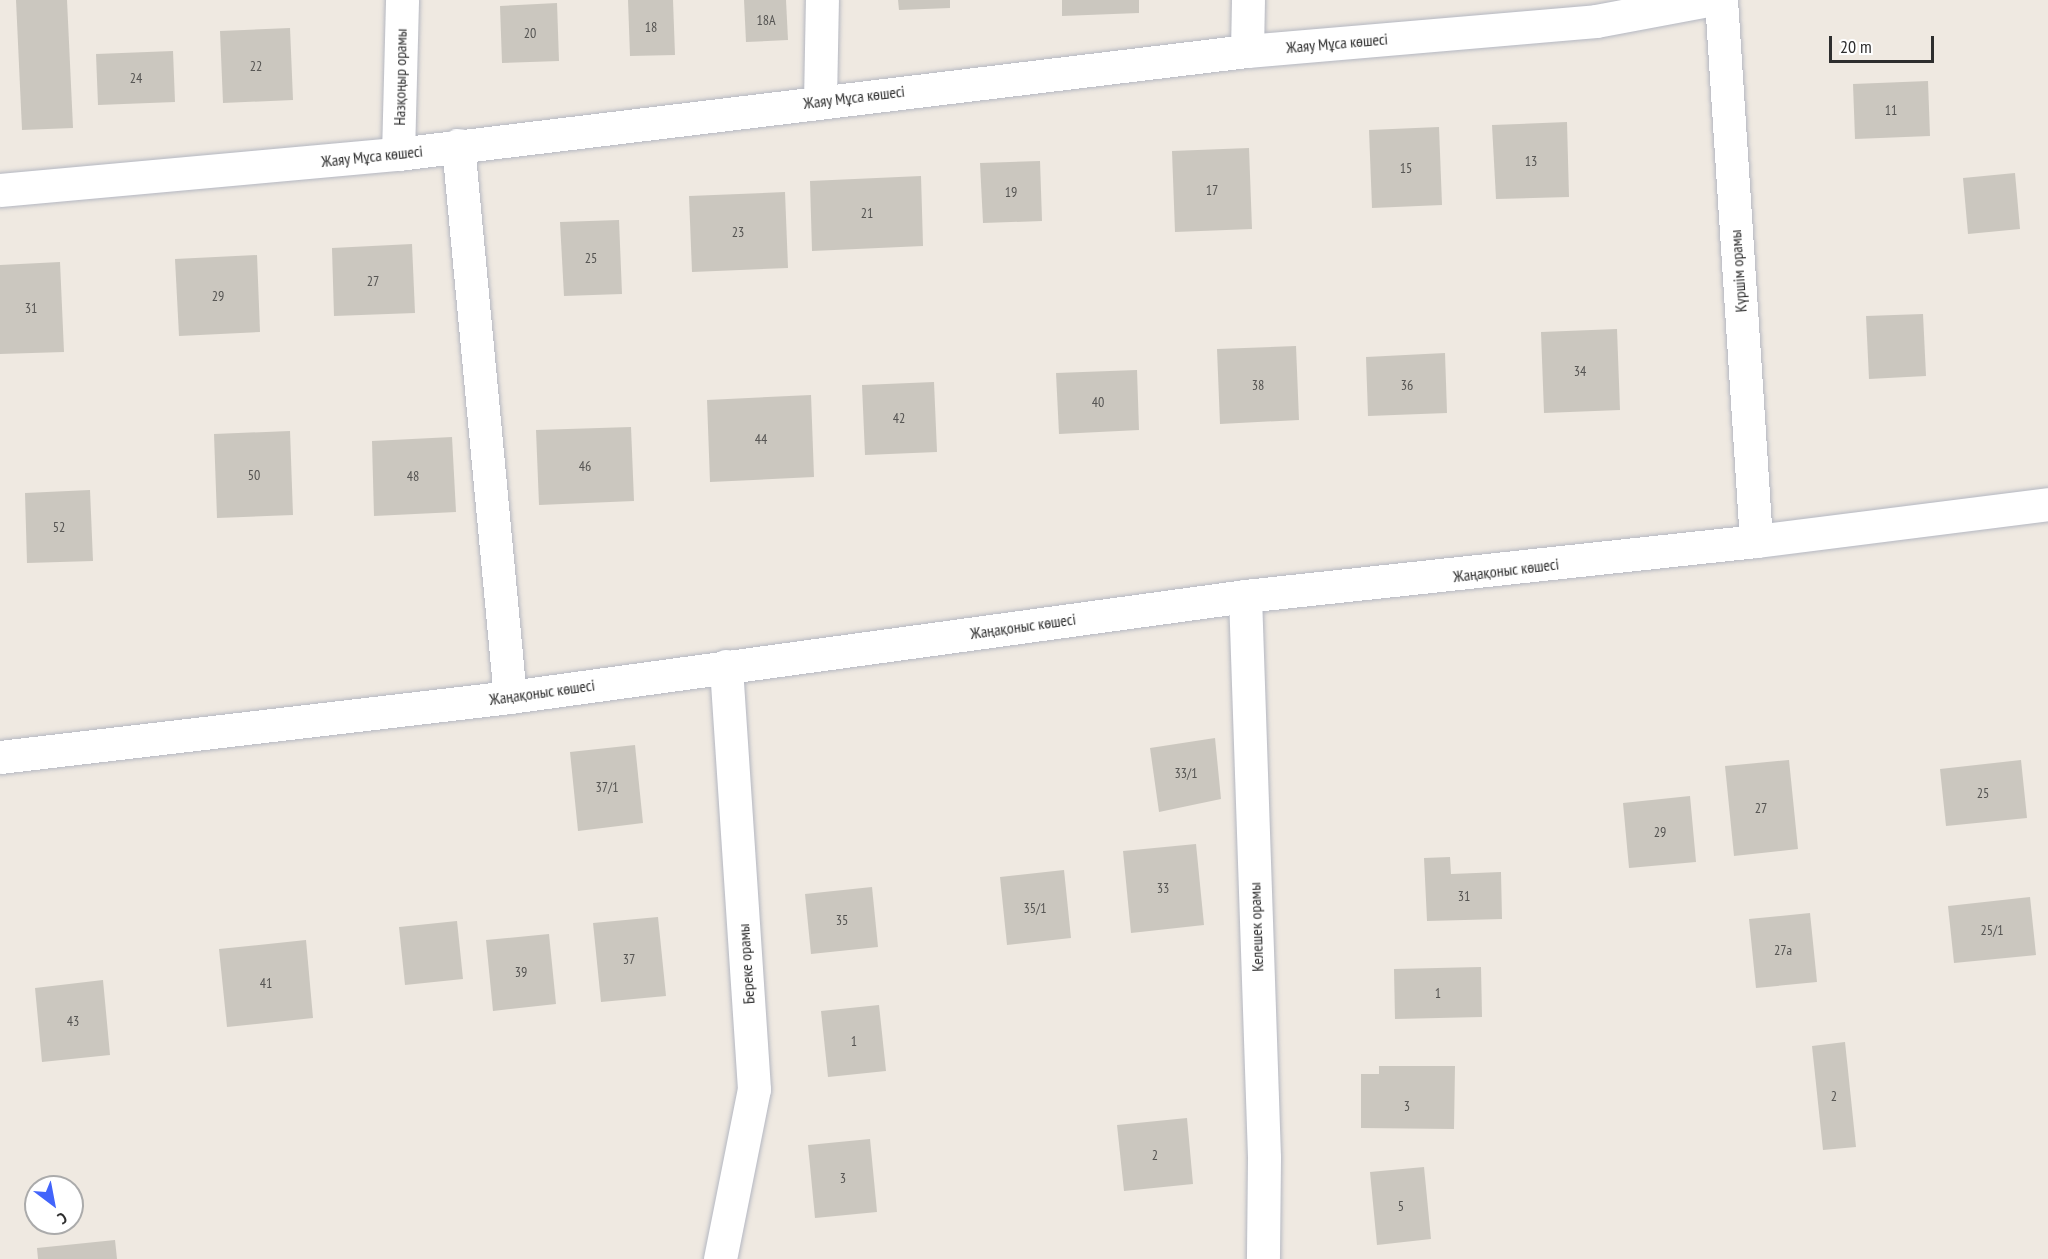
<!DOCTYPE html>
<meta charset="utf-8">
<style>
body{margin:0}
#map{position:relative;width:2048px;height:1259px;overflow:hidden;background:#efe9e1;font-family:"PT Sans Narrow",sans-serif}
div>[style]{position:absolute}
.building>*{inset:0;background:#cbc7bf}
.roads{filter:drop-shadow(0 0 2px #b4b7c1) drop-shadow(0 0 2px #b4b7c1)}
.minor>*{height:33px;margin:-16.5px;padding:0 16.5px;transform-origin:16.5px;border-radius:16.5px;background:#fff}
span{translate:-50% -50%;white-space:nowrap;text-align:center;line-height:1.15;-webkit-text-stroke:4.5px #fff;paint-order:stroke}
.number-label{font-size:14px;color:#555452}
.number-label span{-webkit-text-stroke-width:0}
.street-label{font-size:16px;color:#2e2e2e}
.north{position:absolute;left:24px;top:1175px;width:60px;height:60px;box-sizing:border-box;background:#fff;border:2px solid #ababab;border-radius:50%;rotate:148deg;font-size:16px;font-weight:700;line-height:24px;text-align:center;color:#2e2e2e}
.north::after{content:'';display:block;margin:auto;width:21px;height:27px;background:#4264fb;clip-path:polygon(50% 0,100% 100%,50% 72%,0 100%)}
.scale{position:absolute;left:1829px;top:36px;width:105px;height:27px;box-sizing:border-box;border:3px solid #2e2e2e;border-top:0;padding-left:8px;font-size:18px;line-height:21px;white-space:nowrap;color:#2e2e2e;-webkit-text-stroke:4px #fff;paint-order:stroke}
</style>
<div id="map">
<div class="building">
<div style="clip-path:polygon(16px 0,67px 0,73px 128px,22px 130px)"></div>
<div style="clip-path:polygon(628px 0,673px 0,675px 55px,630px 56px)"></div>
<div style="clip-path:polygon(744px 0,786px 0,788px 40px,746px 42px)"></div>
<div style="clip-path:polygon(898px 0,950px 0,950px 8px,899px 10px)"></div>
<div style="clip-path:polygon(1062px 0,1139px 0,1139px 13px,1062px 16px)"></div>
<div style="clip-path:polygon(557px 3px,559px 61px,502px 63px,500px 6px)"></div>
<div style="clip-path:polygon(290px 28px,293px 100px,223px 103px,220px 31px)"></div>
<div style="clip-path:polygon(173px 51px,175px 102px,98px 105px,96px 54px)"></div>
<div style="clip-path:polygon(1928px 81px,1930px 136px,1855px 139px,1853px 84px)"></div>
<div style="clip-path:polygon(1567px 122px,1569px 197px,1496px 199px,1492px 125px)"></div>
<div style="clip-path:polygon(1439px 127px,1442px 205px,1372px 208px,1369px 130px)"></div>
<div style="clip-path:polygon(1249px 148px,1252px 229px,1175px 232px,1172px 151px)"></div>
<div style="clip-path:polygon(1040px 161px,1042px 221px,983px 223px,980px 163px)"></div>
<div style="clip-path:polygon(2015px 173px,2020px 229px,1968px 234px,1963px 178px)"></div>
<div style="clip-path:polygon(921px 176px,923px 246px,812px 251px,810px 181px)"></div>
<div style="clip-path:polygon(785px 192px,788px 268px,692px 272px,689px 196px)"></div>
<div style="clip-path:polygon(619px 220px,622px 294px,564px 296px,560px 222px)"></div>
<div style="clip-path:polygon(412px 244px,415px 313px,334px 316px,332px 248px)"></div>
<div style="clip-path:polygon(257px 255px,260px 332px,179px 336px,175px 259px)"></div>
<div style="clip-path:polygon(60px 262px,64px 352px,0 354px,0 265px)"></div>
<div style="clip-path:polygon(1923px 314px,1926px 376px,1869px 379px,1866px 316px)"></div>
<div style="clip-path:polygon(1617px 329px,1620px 410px,1544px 413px,1541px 332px)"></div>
<div style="clip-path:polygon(1296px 346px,1299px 420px,1220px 424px,1217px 349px)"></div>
<div style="clip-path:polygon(1445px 353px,1447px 413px,1368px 416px,1366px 357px)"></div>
<div style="clip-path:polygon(1137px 370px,1139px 430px,1059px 434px,1056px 373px)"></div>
<div style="clip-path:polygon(934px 382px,937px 452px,865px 455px,862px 385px)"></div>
<div style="clip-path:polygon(811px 395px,814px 477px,710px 482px,707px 400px)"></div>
<div style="clip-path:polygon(631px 427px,634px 501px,539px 505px,536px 430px)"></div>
<div style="clip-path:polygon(290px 431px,293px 515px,217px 518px,214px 434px)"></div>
<div style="clip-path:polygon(452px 437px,456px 512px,374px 516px,372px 441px)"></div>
<div style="clip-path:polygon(90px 490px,93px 561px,27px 563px,25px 493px)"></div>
<div style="clip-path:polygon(1215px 738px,1221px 799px,1159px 812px,1150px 748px)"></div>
<div style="clip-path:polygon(635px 745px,643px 823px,578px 831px,570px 752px)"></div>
<div style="clip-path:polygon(1789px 760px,1798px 849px,1734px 856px,1725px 766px)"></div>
<div style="clip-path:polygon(2021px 760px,2027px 818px,1946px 826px,1940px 769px)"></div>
<div style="clip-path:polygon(1690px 796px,1696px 862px,1629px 868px,1623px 803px)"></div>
<div style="clip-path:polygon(1196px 844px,1204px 925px,1131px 933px,1123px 851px)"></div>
<div style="clip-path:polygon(1450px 857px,1451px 874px,1501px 872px,1502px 919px,1427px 921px,1424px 858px)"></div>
<div style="clip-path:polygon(1064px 870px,1071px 938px,1007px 945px,1000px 877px)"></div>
<div style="clip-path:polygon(872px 887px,878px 947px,811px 954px,805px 894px)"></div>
<div style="clip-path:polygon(2030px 897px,2036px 955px,1954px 963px,1948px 906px)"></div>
<div style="clip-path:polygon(1810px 913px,1817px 982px,1756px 988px,1749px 919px)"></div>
<div style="clip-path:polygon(658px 917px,666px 996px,601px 1002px,593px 923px)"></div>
<div style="clip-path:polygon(457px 921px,463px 979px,405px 985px,399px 927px)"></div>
<div style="clip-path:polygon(549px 934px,556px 1004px,493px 1011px,486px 940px)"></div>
<div style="clip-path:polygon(306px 940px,313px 1018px,227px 1027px,219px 949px)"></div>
<div style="clip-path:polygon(1481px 967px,1482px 1017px,1395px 1019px,1394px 969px)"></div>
<div style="clip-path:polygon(103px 980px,110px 1055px,42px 1062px,35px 988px)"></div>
<div style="clip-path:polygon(879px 1005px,886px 1071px,828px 1077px,821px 1011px)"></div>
<div style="clip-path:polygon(1845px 1042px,1856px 1147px,1823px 1150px,1812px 1046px)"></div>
<div style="clip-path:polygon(1379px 1066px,1455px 1066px,1454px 1129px,1361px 1128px,1361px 1074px,1379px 1074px)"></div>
<div style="clip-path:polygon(1187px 1118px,1193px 1184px,1124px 1191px,1117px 1125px)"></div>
<div style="clip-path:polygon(870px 1139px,877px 1212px,815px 1218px,808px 1145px)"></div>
<div style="clip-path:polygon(1424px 1167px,1431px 1239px,1377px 1245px,1370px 1172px)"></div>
<div style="clip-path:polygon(115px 1240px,117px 1259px,38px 1259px,37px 1248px)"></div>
</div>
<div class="roads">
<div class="minor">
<div style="left:1721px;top:0;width:542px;rotate:86.3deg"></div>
<div style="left:1247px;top:51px;width:51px;rotate:-88.9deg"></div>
<div style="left:820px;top:101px;width:101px;rotate:-88.9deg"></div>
<div style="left:458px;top:145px;width:554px;rotate:84.62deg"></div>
<div style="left:398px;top:154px;width:154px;rotate:-88.5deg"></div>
<div style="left:0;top:190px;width:400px;rotate:-5.2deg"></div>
<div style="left:398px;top:154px;width:855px;rotate:-6.92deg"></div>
<div style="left:1247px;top:51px;width:350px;rotate:-4.9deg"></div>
<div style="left:1596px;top:21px;width:114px;rotate:-10.6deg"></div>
<div style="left:1245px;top:596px;width:562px;rotate:88.06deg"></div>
<div style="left:1264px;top:1158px;width:101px;rotate:90.6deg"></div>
<div style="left:0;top:757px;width:514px;rotate:-6.71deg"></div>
<div style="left:510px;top:697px;width:742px;rotate:-7.82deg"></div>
<div style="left:1245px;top:596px;width:514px;rotate:-6.14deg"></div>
<div style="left:1756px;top:541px;width:294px;rotate:-7.2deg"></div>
<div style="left:720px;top:1259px;width:173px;rotate:-78.7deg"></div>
<div style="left:754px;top:1089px;width:424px;rotate:-93.8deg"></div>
</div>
</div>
<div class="number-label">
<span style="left:766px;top:20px">18А</span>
<span style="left:651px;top:27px">18</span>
<span style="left:530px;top:33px">20</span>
<span style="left:256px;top:66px">22</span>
<span style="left:136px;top:78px">24</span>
<span style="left:1891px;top:110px">11</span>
<span style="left:1531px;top:161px">13</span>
<span style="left:1406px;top:168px">15</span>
<span style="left:1212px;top:190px">17</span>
<span style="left:1011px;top:192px">19</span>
<span style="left:867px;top:213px">21</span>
<span style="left:738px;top:232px">23</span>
<span style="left:591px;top:258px">25</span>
<span style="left:373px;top:281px">27</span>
<span style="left:218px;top:296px">29</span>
<span style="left:31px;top:308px">31</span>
<span style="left:1580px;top:371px">34</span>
<span style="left:1258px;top:385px">38</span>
<span style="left:1407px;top:385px">36</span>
<span style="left:1098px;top:402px">40</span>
<span style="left:899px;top:418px">42</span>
<span style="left:761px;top:439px">44</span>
<span style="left:585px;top:466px">46</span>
<span style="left:254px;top:475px">50</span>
<span style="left:413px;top:476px">48</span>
<span style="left:59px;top:527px">52</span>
<span style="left:1186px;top:773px">33/1</span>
<span style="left:607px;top:787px">37/1</span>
<span style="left:1983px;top:793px">25</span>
<span style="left:1761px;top:808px">27</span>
<span style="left:1660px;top:832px">29</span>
<span style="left:1163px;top:888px">33</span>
<span style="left:1464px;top:896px">31</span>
<span style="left:1035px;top:908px">35/1</span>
<span style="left:842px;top:920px">35</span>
<span style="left:1992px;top:930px">25/1</span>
<span style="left:1783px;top:950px">27а</span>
<span style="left:629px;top:959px">37</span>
<span style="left:521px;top:972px">39</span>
<span style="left:266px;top:983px">41</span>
<span style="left:1438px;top:993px">1</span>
<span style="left:73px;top:1021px">43</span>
<span style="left:854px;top:1041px">1</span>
<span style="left:1834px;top:1096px">2</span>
<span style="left:1407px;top:1106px">3</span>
<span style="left:1155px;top:1155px">2</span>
<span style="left:843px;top:1178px">3</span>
<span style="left:1401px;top:1206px">5</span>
</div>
<div class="street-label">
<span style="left:1337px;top:43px;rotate:-5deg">Жаяу Мұса көшесі</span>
<span style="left:400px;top:77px;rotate:-89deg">Назқоңыр орамы</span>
<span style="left:854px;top:97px;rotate:-7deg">Жаяу Мұса көшесі</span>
<span style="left:372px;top:156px;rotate:-6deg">Жаяу Мұса көшесі</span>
<span style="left:1738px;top:271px;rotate:-94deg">Күршім орамы</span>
<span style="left:1506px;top:570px;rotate:-7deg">Жаңақоныс көшесі</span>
<span style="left:1023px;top:626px;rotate:-8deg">Жаңақоныс көшесі</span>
<span style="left:542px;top:692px;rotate:-8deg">Жаңақоныс көшесі</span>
<span style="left:1256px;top:927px;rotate:-92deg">Келешек орамы</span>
<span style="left:746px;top:964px;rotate:-94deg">Береке орамы</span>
</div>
<div class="north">С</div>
<div class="scale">20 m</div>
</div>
